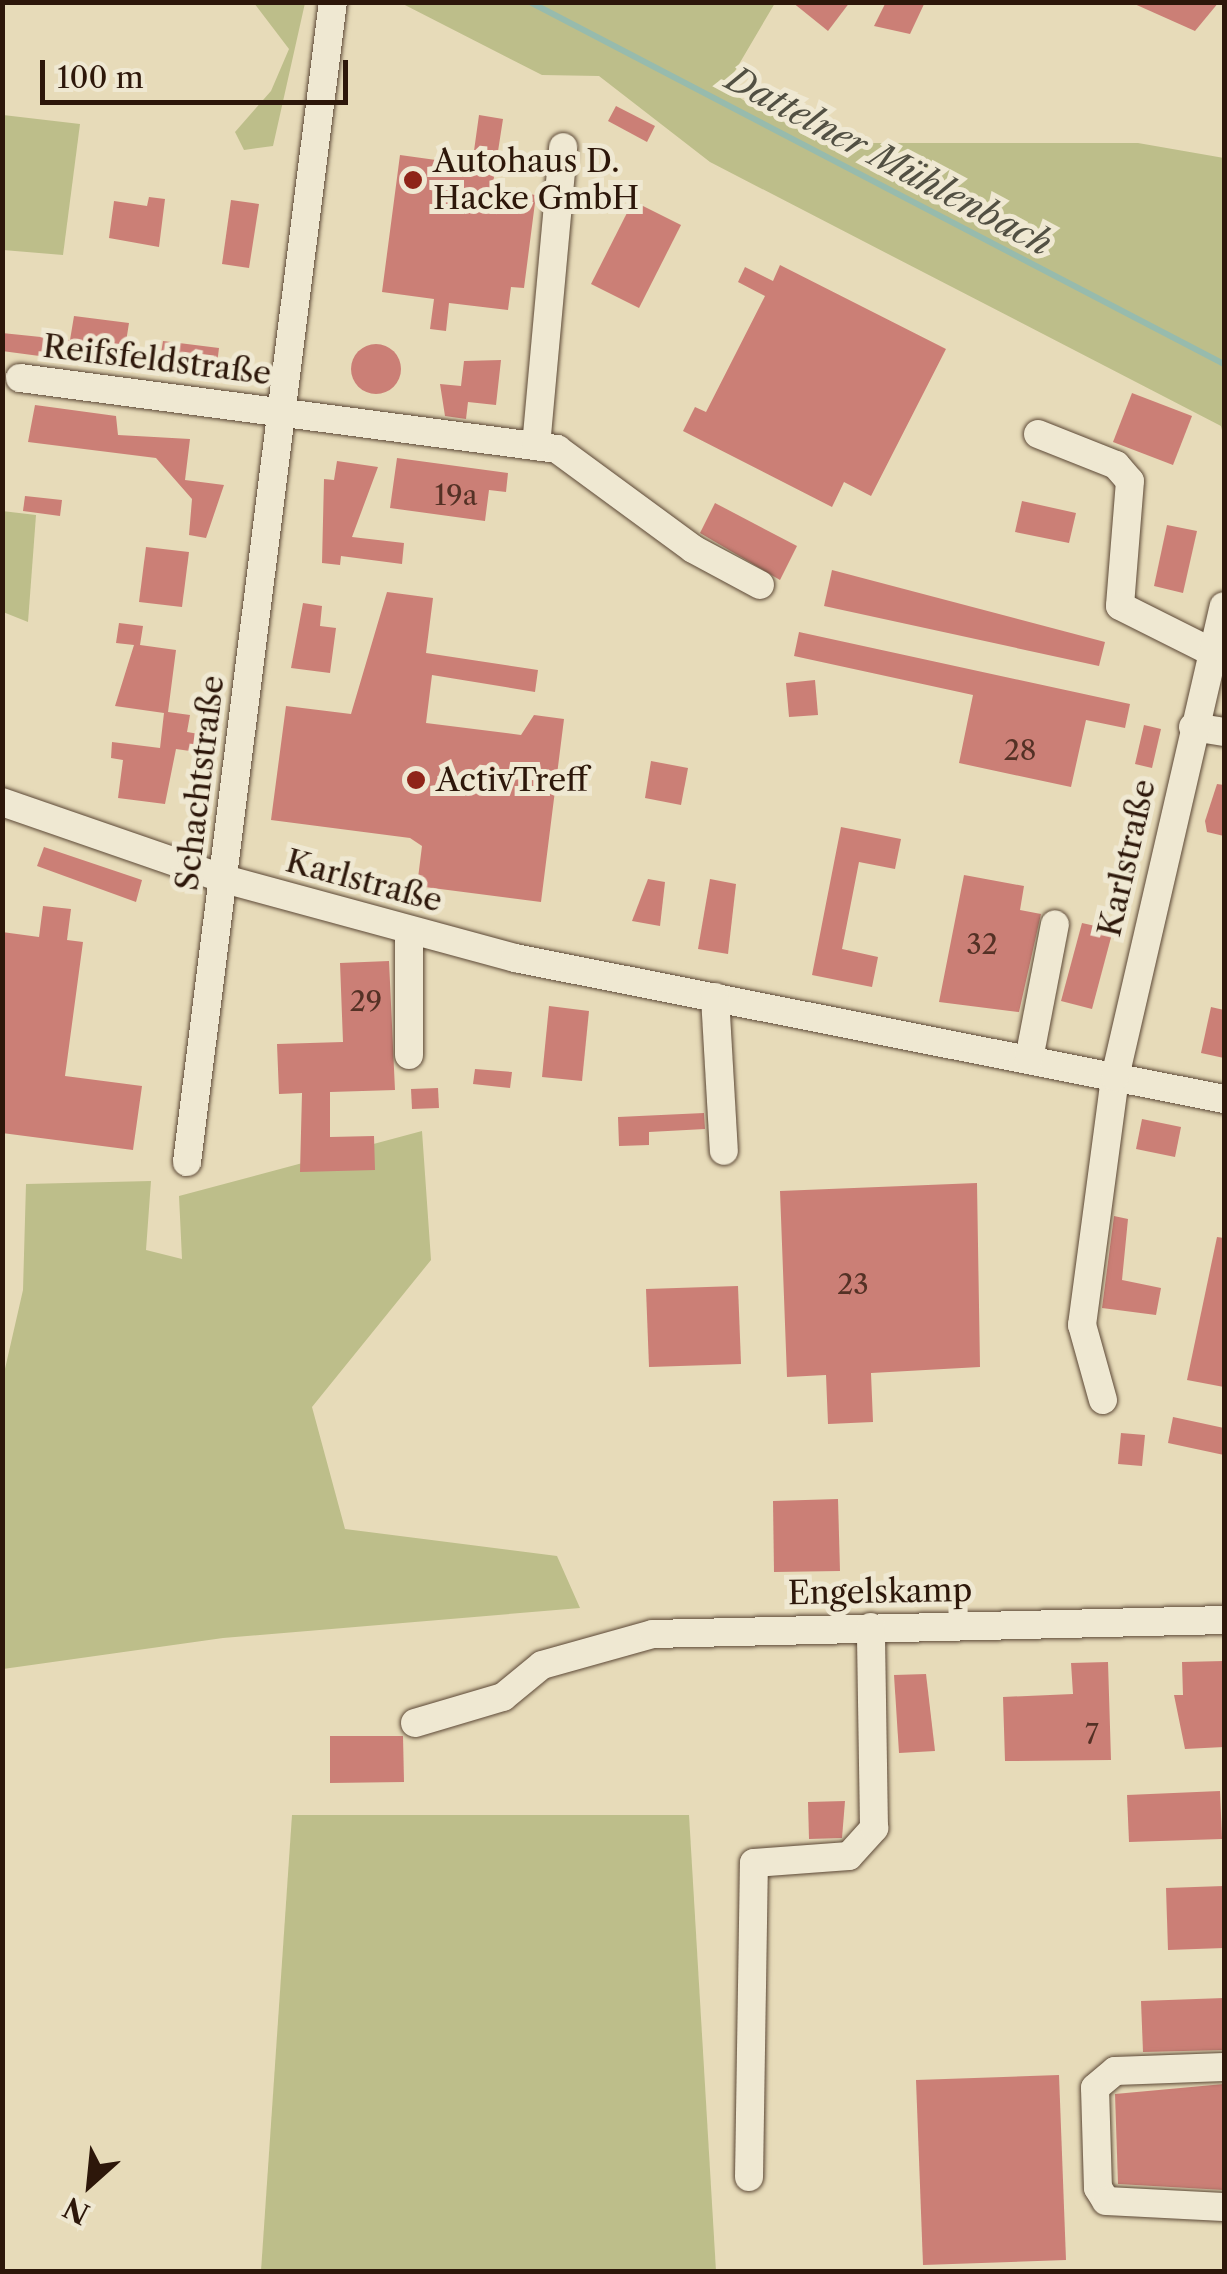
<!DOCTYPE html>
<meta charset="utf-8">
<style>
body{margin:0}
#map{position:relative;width:1227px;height:2274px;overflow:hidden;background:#e7dbb9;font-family:"Libre Caslon Text",serif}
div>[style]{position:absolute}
.green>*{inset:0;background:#bdbe8a}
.stream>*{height:6px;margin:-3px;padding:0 3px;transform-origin:3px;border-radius:3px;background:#97bbad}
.building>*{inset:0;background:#cb7f76}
.round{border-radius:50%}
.roads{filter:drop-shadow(0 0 2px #5c4836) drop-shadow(0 0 2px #5c4836)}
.minor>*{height:28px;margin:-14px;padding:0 14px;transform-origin:14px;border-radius:14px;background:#efe8d2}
.dots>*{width:28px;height:28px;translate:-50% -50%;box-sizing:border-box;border:5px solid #efe8d2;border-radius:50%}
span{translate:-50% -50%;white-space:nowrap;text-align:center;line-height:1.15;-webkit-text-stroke:10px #efe8d2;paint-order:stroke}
.number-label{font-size:28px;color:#543125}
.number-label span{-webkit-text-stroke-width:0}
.poi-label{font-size:32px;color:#2d170a}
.left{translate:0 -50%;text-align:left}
.street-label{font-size:32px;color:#2d170a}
.water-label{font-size:35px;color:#525043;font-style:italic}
.frame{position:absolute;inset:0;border:5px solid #2d170a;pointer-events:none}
.north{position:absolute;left:40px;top:2134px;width:100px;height:100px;-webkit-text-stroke:8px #efe8d2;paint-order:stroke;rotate:207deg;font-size:28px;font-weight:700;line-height:40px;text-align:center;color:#2d170a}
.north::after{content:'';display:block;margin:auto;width:35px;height:45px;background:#2d170a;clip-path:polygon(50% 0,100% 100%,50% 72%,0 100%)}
.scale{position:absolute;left:40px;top:60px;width:308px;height:45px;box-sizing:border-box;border:5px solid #2d170a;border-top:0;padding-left:12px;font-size:30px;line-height:35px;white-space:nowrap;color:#2d170a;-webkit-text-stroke:8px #efe8d2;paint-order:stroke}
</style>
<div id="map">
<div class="green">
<div style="clip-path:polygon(254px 3px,305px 3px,273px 146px,244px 150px,235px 132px,271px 91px,289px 49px)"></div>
<div style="clip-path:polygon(401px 3px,775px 3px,725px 88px,760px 111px,867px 143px,1138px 143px,1224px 158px,1224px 439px,1221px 426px,710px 162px,599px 76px,542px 75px)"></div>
<div style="clip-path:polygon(3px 115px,80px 124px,63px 255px,3px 250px)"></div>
<div style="clip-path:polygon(2px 511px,36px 515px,28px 622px,3px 612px)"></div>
<div style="clip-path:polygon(422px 1131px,431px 1260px,312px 1407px,345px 1529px,557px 1556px,580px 1608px,223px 1638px,3px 1669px,2px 1382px,23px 1290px,26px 1184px,151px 1181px,146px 1250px,182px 1259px,179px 1196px)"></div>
<div style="clip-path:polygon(292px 1815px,689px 1815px,716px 2271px,261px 2271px)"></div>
</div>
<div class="stream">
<div style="left:530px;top:2px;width:783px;rotate:27.55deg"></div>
</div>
<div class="building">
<div style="clip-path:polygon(792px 2px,850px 2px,828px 31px)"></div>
<div style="clip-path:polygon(886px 2px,925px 2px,910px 34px,874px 26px)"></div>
<div style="clip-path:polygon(1130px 2px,1219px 2px,1195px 31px)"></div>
<div style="clip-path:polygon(616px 106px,655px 126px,647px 142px,608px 121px)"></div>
<div style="clip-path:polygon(479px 115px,503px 119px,492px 190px,536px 195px,524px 288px,511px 287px,508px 310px,449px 303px,446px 331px,430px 329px,434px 299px,382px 292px,400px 155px,472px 165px)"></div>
<div style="clip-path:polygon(149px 197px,165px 199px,159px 247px,109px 238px,114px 201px,147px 206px)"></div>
<div style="clip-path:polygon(231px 200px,259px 204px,249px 268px,222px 264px)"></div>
<div style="clip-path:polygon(633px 201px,681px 225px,639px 308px,591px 284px)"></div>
<div style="clip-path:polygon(780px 265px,946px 349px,871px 496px,844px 482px,832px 507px,683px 431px,695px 407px,706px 412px,765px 296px,738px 282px,745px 267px,773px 281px)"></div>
<div style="clip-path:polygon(74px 316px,129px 323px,122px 367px,2px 351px,2px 333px,70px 340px)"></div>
<div style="clip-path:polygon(163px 341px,219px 348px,215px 379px,158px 372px)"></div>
<div class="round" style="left:351px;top:344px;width:50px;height:50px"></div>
<div style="clip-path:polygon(501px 360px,496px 405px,468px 402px,466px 419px,445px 416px,440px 384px,461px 386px,464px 361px)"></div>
<div style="clip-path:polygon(1132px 393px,1192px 416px,1173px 465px,1113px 442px)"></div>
<div style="clip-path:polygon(35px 405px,116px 416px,118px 435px,190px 439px,185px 480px,224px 485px,206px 538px,189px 535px,192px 499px,156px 458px,28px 442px)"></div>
<div style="clip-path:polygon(397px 458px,508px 473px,506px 492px,489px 490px,485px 521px,390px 508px)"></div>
<div style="clip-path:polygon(337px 461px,378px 467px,352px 537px,404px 543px,402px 564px,341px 556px,340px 565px,322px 563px,324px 479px,334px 480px)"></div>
<div style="clip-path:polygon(25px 496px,62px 500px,60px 516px,23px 511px)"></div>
<div style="clip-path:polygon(1022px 501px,1076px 513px,1069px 543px,1015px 532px)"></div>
<div style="clip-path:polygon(715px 503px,797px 546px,780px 580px,700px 533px)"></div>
<div style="clip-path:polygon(1167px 525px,1197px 531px,1183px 593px,1154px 586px)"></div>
<div style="clip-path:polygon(146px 547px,189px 552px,182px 607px,139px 602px)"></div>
<div style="clip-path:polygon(832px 570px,1105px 642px,1099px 666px,824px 606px)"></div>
<div style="clip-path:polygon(387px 592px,433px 598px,426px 653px,538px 670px,535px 692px,432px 675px,426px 723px,521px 735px,534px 715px,564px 719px,541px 902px,417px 886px,422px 846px,410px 838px,271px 820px,286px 706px,351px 714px)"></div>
<div style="clip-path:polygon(303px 603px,322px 606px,320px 626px,336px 628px,330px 673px,291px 668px)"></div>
<div style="clip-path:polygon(119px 623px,143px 626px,140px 645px,176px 650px,168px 712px,190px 715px,187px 732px,199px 734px,197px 752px,176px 749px,165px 804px,118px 798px,123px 760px,111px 758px,112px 742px,160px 748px,164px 713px,115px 706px,134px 645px,116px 643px)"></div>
<div style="clip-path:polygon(799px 632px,1130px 704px,1125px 728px,1086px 720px,1071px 787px,959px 763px,973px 695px,794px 656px)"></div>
<div style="clip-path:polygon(815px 680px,818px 715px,789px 717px,786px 683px)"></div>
<div style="clip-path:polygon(1144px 725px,1161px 729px,1152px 768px,1135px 764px)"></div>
<div style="clip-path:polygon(651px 761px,688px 768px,681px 805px,645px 798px)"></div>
<div style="clip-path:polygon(1217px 784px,1224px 785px,1224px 836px,1207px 832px,1205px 821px)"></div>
<div style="clip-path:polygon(841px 827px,901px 839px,895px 869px,859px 862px,842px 949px,878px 957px,872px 987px,812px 975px)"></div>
<div style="clip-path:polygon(44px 847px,142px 880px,136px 902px,37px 866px)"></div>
<div style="clip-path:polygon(964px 875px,1024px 886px,1020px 910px,1041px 914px,1019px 1012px,939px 1002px)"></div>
<div style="clip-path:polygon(648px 879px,665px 882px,660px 926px,632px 921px)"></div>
<div style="clip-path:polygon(710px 879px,736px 884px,728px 954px,698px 949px)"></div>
<div style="clip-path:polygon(43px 906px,71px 909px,67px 940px,83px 942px,65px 1076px,142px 1086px,133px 1150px,2px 1133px,2px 932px,39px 937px)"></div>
<div style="clip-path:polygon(1082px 923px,1113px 930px,1092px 1009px,1061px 1001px)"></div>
<div style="clip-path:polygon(389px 961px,395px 1090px,330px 1092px,330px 1137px,374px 1136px,375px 1170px,300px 1172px,302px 1093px,279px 1094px,277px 1044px,343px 1042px,340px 963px)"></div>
<div style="clip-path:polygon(549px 1006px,589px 1011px,582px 1081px,542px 1077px)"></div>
<div style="clip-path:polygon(1211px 1007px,1224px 1010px,1224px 1058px,1201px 1053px)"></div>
<div style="clip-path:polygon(475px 1069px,512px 1072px,510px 1088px,473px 1084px)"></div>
<div style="clip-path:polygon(438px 1088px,439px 1108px,412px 1109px,411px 1089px)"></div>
<div style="clip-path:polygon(704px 1113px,705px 1129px,649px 1132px,649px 1145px,619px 1146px,618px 1117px)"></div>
<div style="clip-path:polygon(1142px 1119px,1181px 1127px,1175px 1157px,1136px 1149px)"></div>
<div style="clip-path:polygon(977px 1183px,980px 1367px,871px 1373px,873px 1422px,828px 1424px,826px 1375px,787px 1377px,780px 1191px)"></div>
<div style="clip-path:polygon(1114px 1216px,1128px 1219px,1122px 1280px,1161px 1288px,1156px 1315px,1102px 1308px)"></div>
<div style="clip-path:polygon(1217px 1237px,1224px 1238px,1224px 1387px,1187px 1380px)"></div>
<div style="clip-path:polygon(738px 1286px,741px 1364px,649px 1367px,646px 1289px)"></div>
<div style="clip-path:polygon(1173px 1417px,1224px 1428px,1224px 1455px,1168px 1443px)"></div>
<div style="clip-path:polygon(1121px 1433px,1145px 1435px,1142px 1466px,1118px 1464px)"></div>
<div style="clip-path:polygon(838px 1499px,840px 1571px,774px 1572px,773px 1501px)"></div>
<div style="clip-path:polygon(1224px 1661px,1224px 1747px,1185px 1749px,1174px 1695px,1183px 1695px,1182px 1662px)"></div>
<div style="clip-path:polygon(1108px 1662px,1111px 1760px,1005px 1761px,1003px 1697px,1073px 1694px,1071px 1663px)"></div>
<div style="clip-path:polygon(926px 1674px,935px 1751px,899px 1753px,894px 1675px)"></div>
<div style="clip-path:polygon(330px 1736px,403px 1736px,404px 1782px,330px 1783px)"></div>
<div style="clip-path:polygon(1220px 1791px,1222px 1839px,1129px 1842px,1127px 1795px)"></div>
<div style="clip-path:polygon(845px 1801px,842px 1838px,809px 1839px,808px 1802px)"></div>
<div style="clip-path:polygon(1224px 1886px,1224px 1948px,1168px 1950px,1166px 1888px)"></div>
<div style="clip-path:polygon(1224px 1998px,1224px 2050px,1143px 2052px,1141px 2001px)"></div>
<div style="clip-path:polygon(1059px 2075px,1066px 2260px,923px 2265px,916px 2080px)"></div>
<div style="clip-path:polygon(1224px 2084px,1224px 2190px,1118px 2184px,1115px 2094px)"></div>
</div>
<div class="roads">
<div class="minor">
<div style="left:20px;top:378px;width:542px;rotate:7.53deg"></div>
<div style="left:557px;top:449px;width:169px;rotate:36.3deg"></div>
<div style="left:693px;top:549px;width:76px;rotate:28.2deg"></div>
<div style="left:1038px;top:434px;width:84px;rotate:21.7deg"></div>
<div style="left:1116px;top:465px;width:21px;rotate:49deg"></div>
<div style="left:1130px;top:481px;width:125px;rotate:94.6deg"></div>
<div style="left:1120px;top:606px;width:116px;rotate:26.6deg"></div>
<div style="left:536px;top:446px;width:300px;rotate:-84.8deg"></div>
<div style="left:1193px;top:727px;width:31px;rotate:9deg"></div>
<div style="left:2px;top:802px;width:235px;rotate:19.1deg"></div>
<div style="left:224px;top:879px;width:302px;rotate:15.2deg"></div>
<div style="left:515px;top:958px;width:723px;rotate:11.25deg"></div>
<div style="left:409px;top:930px;width:125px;rotate:90deg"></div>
<div style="left:715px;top:997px;width:154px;rotate:86.7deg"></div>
<div style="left:1029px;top:1059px;width:137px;rotate:-79.1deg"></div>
<div style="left:187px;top:1162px;width:1169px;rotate:-82.83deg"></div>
<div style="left:1103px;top:1400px;width:78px;rotate:-105.6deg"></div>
<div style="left:1082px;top:1325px;width:250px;rotate:-82.4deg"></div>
<div style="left:1115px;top:1077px;width:483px;rotate:-77deg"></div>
<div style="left:415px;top:1723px;width:92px;rotate:-16.5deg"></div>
<div style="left:503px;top:1697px;width:50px;rotate:-39.4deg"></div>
<div style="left:542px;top:1665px;width:115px;rotate:-15.6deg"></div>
<div style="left:653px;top:1634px;width:571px;rotate:-1.4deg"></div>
<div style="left:1224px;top:2067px;width:109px;rotate:177.9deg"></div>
<div style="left:1115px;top:2071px;width:26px;rotate:140deg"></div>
<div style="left:1095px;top:2088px;width:100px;rotate:88.3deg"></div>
<div style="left:1098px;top:2188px;width:15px;rotate:58deg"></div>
<div style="left:1106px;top:2201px;width:118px;rotate:2.9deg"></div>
<div style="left:749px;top:2177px;width:314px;rotate:-89.1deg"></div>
<div style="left:754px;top:1863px;width:95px;rotate:-4.2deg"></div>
<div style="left:849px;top:1856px;width:38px;rotate:-48deg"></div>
<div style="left:874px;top:1828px;width:201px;rotate:-90.9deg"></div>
</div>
</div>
<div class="dots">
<div style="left:413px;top:180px;background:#8f2418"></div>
<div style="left:416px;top:780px;background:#8f2418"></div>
</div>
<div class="number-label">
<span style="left:456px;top:495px">19a</span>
<span style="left:1020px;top:750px">28</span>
<span style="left:982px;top:944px">32</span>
<span style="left:366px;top:1001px">29</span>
<span style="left:853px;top:1284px">23</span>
<span style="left:1092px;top:1734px">7</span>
</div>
<div class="poi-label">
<span class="left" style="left:433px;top:180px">Autohaus D.<br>Hacke GmbH</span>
<span class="left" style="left:436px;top:780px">ActivTreff</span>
</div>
<div class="street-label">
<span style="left:157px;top:360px;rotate:7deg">Reifsfeldstraße</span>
<span style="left:200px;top:783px;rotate:-83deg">Schachtstraße</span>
<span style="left:1127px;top:858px;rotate:-77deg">Karlstraße</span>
<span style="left:364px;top:881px;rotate:15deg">Karlstraße</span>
<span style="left:880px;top:1592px;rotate:-1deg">Engelskamp</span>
</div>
<div class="water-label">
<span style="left:889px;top:161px;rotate:28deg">Dattelner Mühlenbach</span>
</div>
<div class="frame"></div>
<div class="north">N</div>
<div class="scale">100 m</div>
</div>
